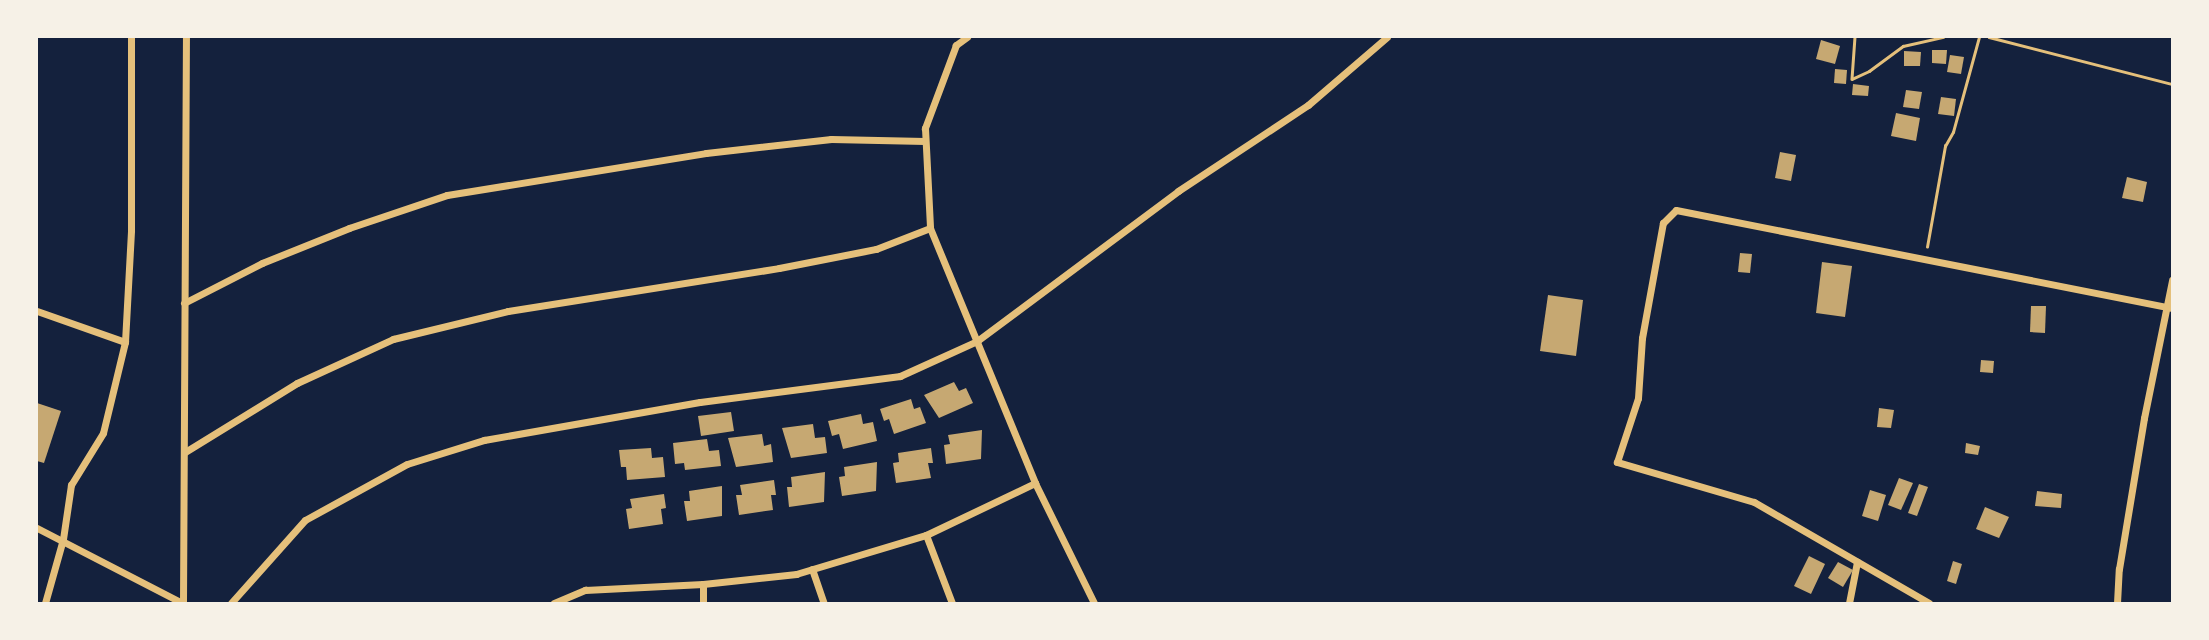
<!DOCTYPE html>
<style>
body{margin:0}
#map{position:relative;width:2209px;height:640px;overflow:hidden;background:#14213d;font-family:Raleway,sans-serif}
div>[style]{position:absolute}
.building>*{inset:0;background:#c6a872}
.path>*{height:2.5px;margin:-1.25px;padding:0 1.25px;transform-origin:1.25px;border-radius:1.25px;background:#e5c07b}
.minor>*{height:7px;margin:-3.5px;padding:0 3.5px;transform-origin:3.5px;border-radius:3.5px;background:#e5c07b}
span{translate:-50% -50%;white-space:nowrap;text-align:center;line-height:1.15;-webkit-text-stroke:6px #f6f1e7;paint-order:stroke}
.frame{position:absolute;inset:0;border:38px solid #f6f1e7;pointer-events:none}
</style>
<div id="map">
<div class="building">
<div style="clip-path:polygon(1821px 40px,1840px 46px,1835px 64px,1816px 59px)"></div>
<div style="clip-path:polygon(1932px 50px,1947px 50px,1946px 64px,1932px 63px)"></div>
<div style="clip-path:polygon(1904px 51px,1921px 52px,1920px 66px,1904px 66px)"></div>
<div style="clip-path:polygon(1950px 55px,1964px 57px,1961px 74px,1947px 72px)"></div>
<div style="clip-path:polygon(1835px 69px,1847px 70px,1846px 84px,1834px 83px)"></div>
<div style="clip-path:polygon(1853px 84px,1869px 86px,1868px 96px,1852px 95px)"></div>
<div style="clip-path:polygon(1906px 90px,1922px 92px,1919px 109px,1903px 107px)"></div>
<div style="clip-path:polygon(1941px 97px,1956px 99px,1954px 116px,1938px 114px)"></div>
<div style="clip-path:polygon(1896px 113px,1920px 118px,1916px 141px,1891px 136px)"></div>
<div style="clip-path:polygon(1780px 152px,1796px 155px,1791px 181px,1775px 178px)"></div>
<div style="clip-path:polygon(2127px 177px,2147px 182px,2143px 202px,2122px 198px)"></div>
<div style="clip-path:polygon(1740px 253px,1752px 254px,1750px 273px,1738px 272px)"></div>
<div style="clip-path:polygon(1822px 262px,1852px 266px,1845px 317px,1816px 313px)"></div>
<div style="clip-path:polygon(1548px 295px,1583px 300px,1576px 356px,1540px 351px)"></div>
<div style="clip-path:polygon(2031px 306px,2046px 306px,2045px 333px,2030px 332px)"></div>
<div style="clip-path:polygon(1981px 360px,1994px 361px,1993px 373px,1980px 372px)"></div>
<div style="clip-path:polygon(954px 382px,959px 391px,966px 388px,973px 403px,939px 418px,924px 395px)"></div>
<div style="clip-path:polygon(911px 399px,914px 409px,920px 407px,926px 423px,894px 434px,889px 419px,884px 421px,880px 409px)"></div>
<div style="clip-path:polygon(37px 403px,61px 411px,44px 463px,37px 461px)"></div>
<div style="clip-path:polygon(1879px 408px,1894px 410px,1891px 428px,1877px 427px)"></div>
<div style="clip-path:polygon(731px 412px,734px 431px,701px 436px,698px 416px)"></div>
<div style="clip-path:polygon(861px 414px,863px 424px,873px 422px,877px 441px,843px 449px,839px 434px,832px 436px,828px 421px)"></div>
<div style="clip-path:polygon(813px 424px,815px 438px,825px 437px,827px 453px,791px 458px,782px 428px)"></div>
<div style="clip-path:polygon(982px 430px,981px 459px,946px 464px,944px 445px,950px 444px,948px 435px)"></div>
<div style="clip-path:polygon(762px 434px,764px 446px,771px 444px,773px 462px,736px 467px,728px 438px)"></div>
<div style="clip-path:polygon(707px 439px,709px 451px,719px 450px,721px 466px,685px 470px,684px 463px,675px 464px,673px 443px)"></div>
<div style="clip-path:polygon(1966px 443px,1980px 446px,1978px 455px,1965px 453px)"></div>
<div style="clip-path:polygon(651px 448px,652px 458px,663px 457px,665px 477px,627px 480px,626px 467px,621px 467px,619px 450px)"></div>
<div style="clip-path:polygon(931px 448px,933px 463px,928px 463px,931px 478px,896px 483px,893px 463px,899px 462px,898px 453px)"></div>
<div style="clip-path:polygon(877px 462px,876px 491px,842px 496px,839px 477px,845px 476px,844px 467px)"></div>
<div style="clip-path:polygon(825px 472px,824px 502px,789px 507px,787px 487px,792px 487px,791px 477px)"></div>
<div style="clip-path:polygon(1899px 478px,1913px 483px,1901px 510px,1888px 505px)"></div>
<div style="clip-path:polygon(774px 480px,776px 495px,771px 495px,773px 510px,739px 515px,736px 495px,742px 495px,740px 485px)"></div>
<div style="clip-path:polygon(1919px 484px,1928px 487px,1917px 516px,1908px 513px)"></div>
<div style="clip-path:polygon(722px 486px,722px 516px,687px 521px,684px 501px,690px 501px,689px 491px)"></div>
<div style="clip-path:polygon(1870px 490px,1886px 495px,1878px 521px,1862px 516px)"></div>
<div style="clip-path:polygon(2037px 491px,2062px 494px,2061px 508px,2035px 506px)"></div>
<div style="clip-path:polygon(664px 494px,666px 508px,661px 509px,663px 524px,629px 529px,626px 509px,632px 508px,630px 499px)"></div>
<div style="clip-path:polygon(1985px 507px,2009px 517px,1999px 538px,1976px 529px)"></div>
<div style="clip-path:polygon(1809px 556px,1825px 564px,1811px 594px,1794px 586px)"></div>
<div style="clip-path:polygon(1953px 561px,1962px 564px,1956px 584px,1947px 581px)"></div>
<div style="clip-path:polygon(1838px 562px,1853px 570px,1843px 587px,1828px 578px)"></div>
</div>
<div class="path">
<div style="left:1855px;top:37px;width:42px;rotate:94.1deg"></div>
<div style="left:1852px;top:79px;width:19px;rotate:-25deg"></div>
<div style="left:1869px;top:71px;width:42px;rotate:-36.3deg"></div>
<div style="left:1903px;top:46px;width:41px;rotate:-12.7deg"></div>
<div style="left:1989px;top:37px;width:189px;rotate:14.4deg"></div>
<div style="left:1927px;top:247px;width:103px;rotate:-79.9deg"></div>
<div style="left:1945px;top:146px;width:16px;rotate:-60deg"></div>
<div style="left:1953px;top:132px;width:98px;rotate:-74.7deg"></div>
</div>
<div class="minor">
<div style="left:967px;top:37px;width:14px;rotate:144deg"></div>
<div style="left:956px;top:45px;width:89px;rotate:110.5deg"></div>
<div style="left:925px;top:128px;width:100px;rotate:87.1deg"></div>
<div style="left:930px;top:228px;width:276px;rotate:67.6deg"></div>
<div style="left:184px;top:303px;width:88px;rotate:-27.1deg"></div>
<div style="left:262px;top:263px;width:94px;rotate:-21.9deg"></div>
<div style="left:349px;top:228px;width:103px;rotate:-18.6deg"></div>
<div style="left:447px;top:195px;width:262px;rotate:-9.2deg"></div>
<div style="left:706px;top:153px;width:126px;rotate:-6.4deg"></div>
<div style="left:831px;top:139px;width:94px;rotate:1.2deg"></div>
<div style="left:37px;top:311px;width:93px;rotate:19.4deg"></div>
<div style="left:185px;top:452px;width:132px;rotate:-31.6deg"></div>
<div style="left:297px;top:383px;width:106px;rotate:-24.6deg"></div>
<div style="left:393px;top:339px;width:118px;rotate:-13.7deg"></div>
<div style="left:508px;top:311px;width:274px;rotate:-9deg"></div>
<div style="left:779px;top:268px;width:99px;rotate:-11.1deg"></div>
<div style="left:876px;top:249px;width:58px;rotate:-21.3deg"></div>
<div style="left:37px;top:528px;width:163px;rotate:27.3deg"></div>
<div style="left:926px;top:535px;width:73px;rotate:69.1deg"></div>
<div style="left:812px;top:569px;width:36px;rotate:71deg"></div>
<div style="left:703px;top:584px;width:19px;rotate:90deg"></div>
<div style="left:45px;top:603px;width:66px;rotate:-74.3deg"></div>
<div style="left:63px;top:539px;width:55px;rotate:-81.6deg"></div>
<div style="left:71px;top:485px;width:61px;rotate:-58.4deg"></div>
<div style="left:103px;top:433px;width:94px;rotate:-76.4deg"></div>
<div style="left:125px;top:342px;width:112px;rotate:-86.9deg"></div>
<div style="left:131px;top:230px;width:193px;rotate:-90deg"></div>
<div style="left:183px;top:603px;width:566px;rotate:-89.7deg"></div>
<div style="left:231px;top:603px;width:111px;rotate:-48.3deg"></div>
<div style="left:305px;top:520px;width:116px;rotate:-28.8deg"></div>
<div style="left:407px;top:464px;width:81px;rotate:-17.3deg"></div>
<div style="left:484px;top:440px;width:219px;rotate:-10deg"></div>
<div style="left:700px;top:402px;width:202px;rotate:-7.4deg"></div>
<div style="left:900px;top:376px;width:85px;rotate:-24.4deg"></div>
<div style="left:977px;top:341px;width:251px;rotate:-36.7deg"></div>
<div style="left:1178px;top:191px;width:156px;rotate:-33.5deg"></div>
<div style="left:1308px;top:105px;width:104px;rotate:-40.7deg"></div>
<div style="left:554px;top:603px;width:34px;rotate:-23deg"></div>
<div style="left:585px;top:590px;width:118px;rotate:-2.9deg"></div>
<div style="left:703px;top:584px;width:94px;rotate:-6.1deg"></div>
<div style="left:796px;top:574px;width:136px;rotate:-16.7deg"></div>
<div style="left:926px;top:535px;width:121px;rotate:-25.5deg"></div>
<div style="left:1035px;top:483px;width:134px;rotate:63.8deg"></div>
<div style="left:1849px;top:603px;width:42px;rotate:-79deg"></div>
<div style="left:1929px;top:603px;width:202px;rotate:-150deg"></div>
<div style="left:1754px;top:502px;width:143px;rotate:-163.7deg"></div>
<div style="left:1617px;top:462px;width:67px;rotate:-71.8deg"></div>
<div style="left:1638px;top:398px;width:60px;rotate:-86.2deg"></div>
<div style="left:1642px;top:338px;width:117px;rotate:-79.7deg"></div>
<div style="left:1663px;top:223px;width:18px;rotate:-45deg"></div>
<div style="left:1676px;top:210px;width:506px;rotate:11.18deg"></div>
<div style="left:2117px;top:603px;width:34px;rotate:-87deg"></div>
<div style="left:2119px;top:569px;width:153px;rotate:-80.6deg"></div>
<div style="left:2144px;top:418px;width:141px;rotate:-78.5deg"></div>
</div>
<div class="frame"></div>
</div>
